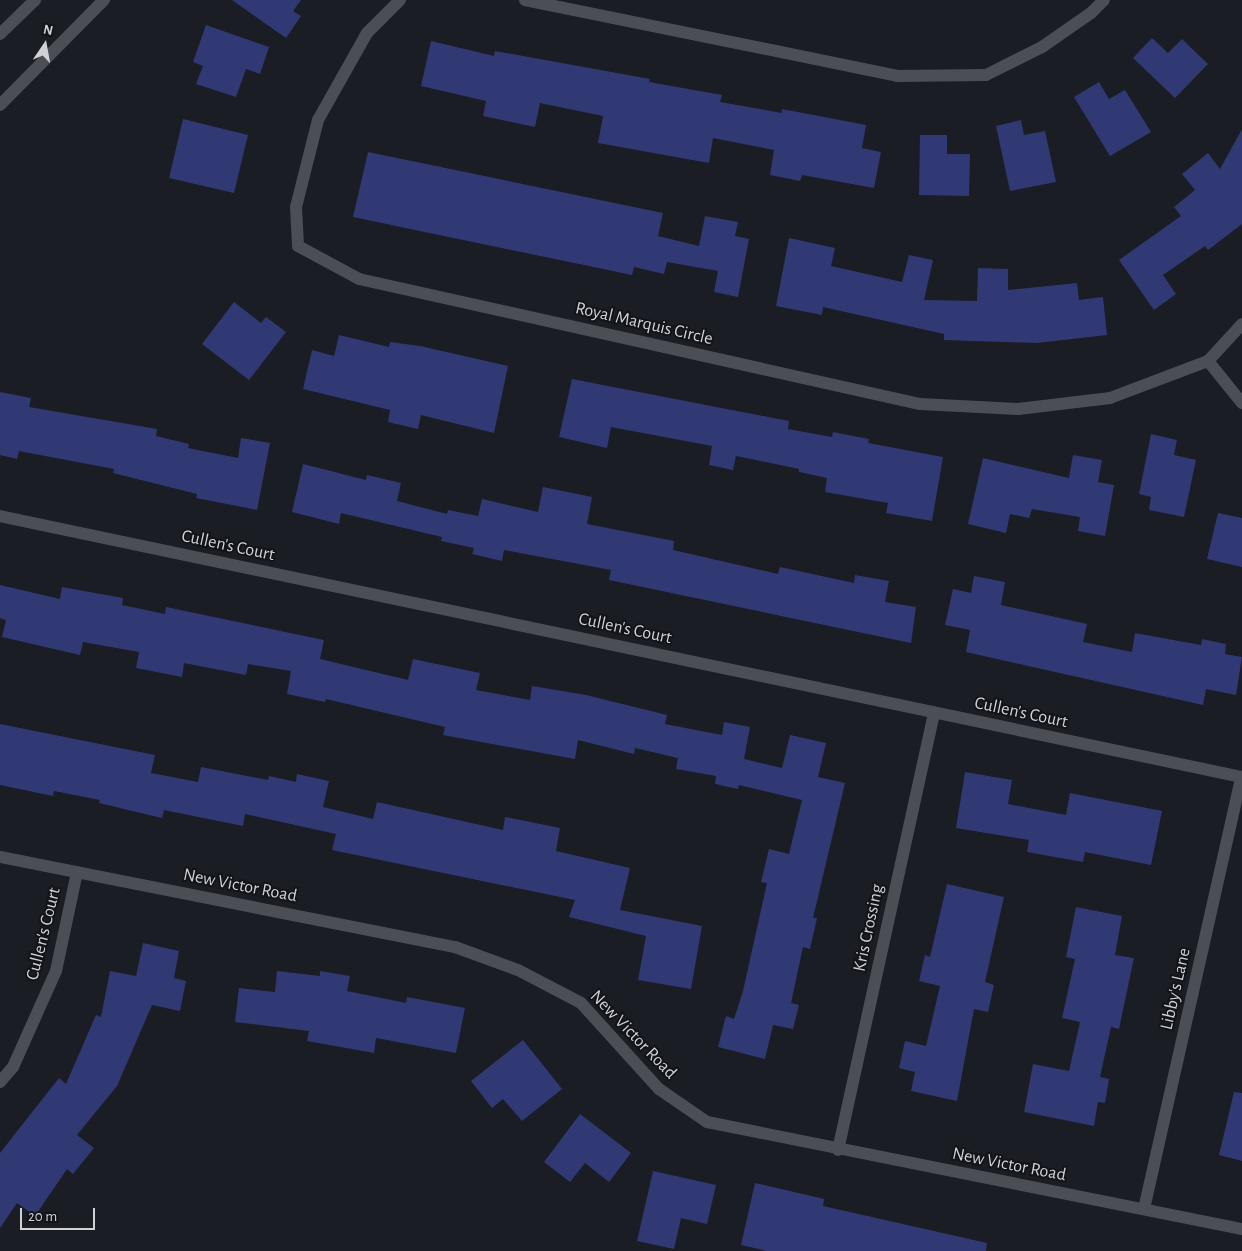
<!DOCTYPE html>
<style>
body{margin:0}
#map{position:relative;width:1242px;height:1251px;overflow:hidden;background:#1b1d24;font-family:"Alegreya Sans",sans-serif}
div>[style]{position:absolute}
.building>*{inset:0;background:#303973}
.minor>*{height:12px;margin:-6px;padding:0 6px;transform-origin:6px;border-radius:6px;background:#4b4e55}
.tertiary>*{height:12px;margin:-6px;padding:0 6px;transform-origin:6px;border-radius:6px;background:#4b4e55}
span{translate:-50% -50%;white-space:nowrap;text-align:center;line-height:1.15;-webkit-text-stroke:4px #12141a;paint-order:stroke}
.street-label{font-size:18px;color:#d0d1d6}
.north{position:absolute;left:20px;top:20px;width:50px;height:50px;-webkit-text-stroke:4px #12141a;paint-order:stroke;rotate:12deg;font-size:14px;font-weight:700;line-height:20px;text-align:center;color:#d0d1d6}
.north::after{content:'';display:block;margin:auto;width:18px;height:22px;background:#d0d1d6;clip-path:polygon(50% 0,100% 100%,50% 72%,0 100%)}
.scale{position:absolute;left:20px;top:1208px;width:75px;height:22px;box-sizing:border-box;border:2px solid #d0d1d6;border-top:0;padding-left:6px;font-size:15px;line-height:18px;white-space:nowrap;color:#d0d1d6;-webkit-text-stroke:4px #12141a;paint-order:stroke}
</style>
<div id="map">
<div class="building">
<div style="clip-path:polygon(232px 0,301px 0,293px 11px,301px 16px,286px 38px)"></div>
<div style="clip-path:polygon(206px 25px,269px 47px,260px 74px,246px 69px,236px 97px,196px 84px,203px 66px,193px 62px)"></div>
<div style="clip-path:polygon(1152px 38px,1168px 53px,1182px 39px,1208px 64px,1175px 98px,1133px 58px)"></div>
<div style="clip-path:polygon(431px 41px,494px 56px,495px 51px,650px 79px,649px 82px,722px 95px,720px 102px,782px 113px,782px 109px,866px 125px,862px 148px,881px 152px,874px 188px,802px 175px,800px 181px,770px 175px,774px 150px,713px 138px,709px 163px,598px 143px,603px 116px,540px 103px,535px 127px,483px 116px,486px 101px,421px 86px)"></div>
<div style="clip-path:polygon(1099px 82px,1109px 99px,1125px 90px,1151px 132px,1110px 156px,1074px 97px)"></div>
<div style="clip-path:polygon(183px 119px,248px 135px,234px 193px,169px 178px)"></div>
<div style="clip-path:polygon(1021px 120px,1024px 135px,1045px 131px,1056px 182px,1010px 191px,996px 126px)"></div>
<div style="clip-path:polygon(1242px 129px,1242px 224px,1208px 250px,1205px 246px,1163px 275px,1176px 294px,1154px 310px,1119px 260px,1181px 216px,1174px 207px,1195px 190px,1182px 174px,1208px 153px,1220px 169px)"></div>
<div style="clip-path:polygon(920px 135px,947px 135px,947px 154px,970px 154px,969px 196px,919px 195px)"></div>
<div style="clip-path:polygon(368px 152px,663px 213px,658px 236px,699px 246px,705px 216px,738px 222px,735px 236px,749px 239px,738px 297px,714px 292px,718px 271px,667px 262px,664px 274px,634px 267px,632px 275px,353px 217px)"></div>
<div style="clip-path:polygon(789px 238px,835px 248px,831px 266px,902px 282px,909px 255px,933px 260px,924px 300px,977px 301px,978px 268px,1008px 269px,1008px 290px,1077px 283px,1079px 300px,1103px 297px,1107px 335px,1037px 343px,944px 340px,944px 334px,823px 307px,822px 315px,776px 306px)"></div>
<div style="clip-path:polygon(234px 302px,261px 323px,266px 317px,286px 332px,249px 380px,202px 344px)"></div>
<div style="clip-path:polygon(339px 335px,389px 347px,390px 342px,420px 346px,508px 366px,494px 433px,421px 415px,418px 429px,388px 422px,390px 410px,303px 389px,312px 350px,334px 356px)"></div>
<div style="clip-path:polygon(572px 379px,789px 421px,788px 429px,832px 437px,833px 432px,869px 439px,868px 443px,943px 457px,932px 521px,886px 513px,888px 503px,825px 492px,827px 478px,799px 472px,799px 469px,736px 456px,733px 470px,709px 465px,712px 446px,611px 427px,607px 448px,559px 437px)"></div>
<div style="clip-path:polygon(0 392px,31px 398px,29px 407px,157px 429px,156px 436px,189px 444px,188px 448px,238px 458px,241px 438px,270px 443px,257px 510px,196px 498px,197px 494px,113px 473px,114px 469px,19px 451px,17px 459px,0 455px)"></div>
<div style="clip-path:polygon(1151px 434px,1177px 440px,1174px 455px,1196px 460px,1184px 517px,1149px 510px,1151px 497px,1139px 494px)"></div>
<div style="clip-path:polygon(1073px 455px,1102px 460px,1098px 482px,1114px 485px,1105px 536px,1078px 531px,1080px 517px,1032px 509px,1029px 518px,1010px 514px,1006px 533px,968px 524px,983px 458px,1069px 478px)"></div>
<div style="clip-path:polygon(303px 464px,366px 480px,367px 475px,401px 483px,397px 501px,447px 514px,448px 510px,478px 516px,482px 499px,538px 512px,543px 487px,592px 497px,587px 524px,674px 541px,673px 550px,778px 574px,780px 567px,854px 583px,855px 575px,889px 581px,885px 602px,916px 607px,911px 643px,609px 580px,611px 570px,504px 550px,502px 561px,472px 554px,474px 548px,441px 541px,442px 537px,341px 513px,339px 524px,292px 512px)"></div>
<div style="clip-path:polygon(1218px 513px,1242px 518px,1242px 567px,1207px 559px)"></div>
<div style="clip-path:polygon(974px 576px,1005px 582px,1001px 605px,1087px 624px,1083px 642px,1132px 652px,1135px 633px,1201px 645px,1202px 639px,1226px 644px,1225px 654px,1242px 657px,1236px 695px,1206px 689px,1203px 705px,966px 652px,970px 630px,945px 625px,953px 589px,971px 593px)"></div>
<div style="clip-path:polygon(0 585px,60px 599px,62px 587px,123px 598px,122px 605px,165px 614px,166px 607px,324px 640px,320px 659px,408px 680px,413px 659px,480px 673px,476px 690px,530px 700px,532px 686px,586px 695px,667px 715px,665px 724px,722px 735px,724px 722px,750px 727px,744px 759px,782px 768px,790px 735px,826px 743px,818px 777px,845px 783px,813px 918px,817px 918px,810px 949px,803px 947px,791px 1003px,799px 1005px,793px 1029px,773px 1025px,765px 1059px,718px 1047px,726px 1016px,734px 1019px,743px 991px,767px 883px,761px 882px,769px 849px,789px 854px,802px 800px,739px 785px,738px 789px,715px 784px,716px 776px,676px 769px,678px 758px,635px 748px,634px 754px,578px 740px,575px 759px,443px 735px,445px 727px,326px 699px,325px 702px,287px 694px,291px 671px,248px 664px,246px 675px,184px 663px,182px 677px,136px 668px,139px 652px,83px 642px,80px 655px,2px 637px,6px 620px,0 618px)"></div>
<div style="clip-path:polygon(0 724px,155px 755px,151px 773px,198px 782px,201px 767px,268px 780px,269px 776px,296px 782px,297px 774px,329px 781px,323px 807px,373px 819px,377px 802px,503px 830px,505px 817px,560px 828px,556px 851px,630px 868px,620px 910px,702px 926px,691px 989px,638px 980px,646px 936px,569px 917px,575px 900px,332px 850px,336px 834px,245px 814px,243px 826px,164px 810px,162px 818px,99px 803px,100px 800px,54px 791px,53px 796px,0 785px)"></div>
<div style="clip-path:polygon(965px 772px,1012px 780px,1008px 804px,1066px 815px,1070px 793px,1162px 811px,1151px 865px,1085px 852px,1083px 862px,1027px 852px,1029px 840px,956px 828px)"></div>
<div style="clip-path:polygon(947px 884px,1004px 897px,985px 982px,994px 985px,988px 1012px,974px 1009px,957px 1101px,911px 1091px,915px 1072px,899px 1068px,905px 1041px,926px 1046px,940px 986px,919px 981px,925px 955px,930px 957px)"></div>
<div style="clip-path:polygon(1076px 907px,1122px 916px,1115px 955px,1134px 958px,1119px 1029px,1111px 1027px,1100px 1077px,1109px 1079px,1105px 1103px,1098px 1102px,1094px 1126px,1024px 1112px,1033px 1064px,1069px 1071px,1080px 1022px,1062px 1018px,1075px 959px,1066px 957px)"></div>
<div style="clip-path:polygon(143px 943px,179px 951px,174px 978px,186px 981px,180px 1011px,152px 1005px,117px 1086px,77px 1135px,94px 1148px,73px 1174px,67px 1169px,35px 1216px,17px 1203px,0 1228px,0 1153px,59px 1078px,66px 1084px,96px 1015px,101px 1017px,110px 971px,136px 976px)"></div>
<div style="clip-path:polygon(277px 971px,320px 976px,320px 971px,350px 976px,347px 991px,406px 1003px,407px 997px,465px 1008px,456px 1053px,376px 1038px,374px 1053px,307px 1041px,309px 1031px,235px 1022px,239px 988px,275px 992px)"></div>
<div style="clip-path:polygon(523px 1040px,562px 1089px,522px 1121px,503px 1099px,492px 1108px,471px 1081px)"></div>
<div style="clip-path:polygon(1234px 1092px,1242px 1093px,1242px 1161px,1219px 1155px)"></div>
<div style="clip-path:polygon(580px 1114px,631px 1153px,609px 1182px,585px 1163px,570px 1182px,544px 1162px)"></div>
<div style="clip-path:polygon(653px 1171px,716px 1185px,707px 1224px,681px 1218px,674px 1249px,637px 1241px)"></div>
<div style="clip-path:polygon(755px 1183px,824px 1199px,823px 1206px,987px 1243px,986px 1251px,767px 1251px,741px 1245px)"></div>
</div>
<div class="minor">
<div style="left:400px;top:0;width:47px;rotate:135deg"></div>
<div style="left:367px;top:33px;width:100px;rotate:119.4deg"></div>
<div style="left:318px;top:120px;width:90px;rotate:104.2deg"></div>
<div style="left:296px;top:207px;width:39px;rotate:87deg"></div>
<div style="left:298px;top:246px;width:69px;rotate:28.4deg"></div>
<div style="left:359px;top:279px;width:575px;rotate:12.56deg"></div>
<div style="left:920px;top:404px;width:98px;rotate:2.9deg"></div>
<div style="left:1018px;top:409px;width:93px;rotate:-6.8deg"></div>
<div style="left:1110px;top:398px;width:105px;rotate:-20.7deg"></div>
<div style="left:1208px;top:361px;width:50px;rotate:-47.4deg"></div>
<div style="left:525px;top:0;width:380px;rotate:11.5deg"></div>
<div style="left:897px;top:76px;width:89px;rotate:-0.6deg"></div>
<div style="left:986px;top:75px;width:63px;rotate:-26.6deg"></div>
<div style="left:1042px;top:47px;width:60px;rotate:-34.8deg"></div>
<div style="left:1091px;top:13px;width:18px;rotate:-45deg"></div>
<div style="left:1208px;top:361px;width:54px;rotate:51deg"></div>
<div style="left:0;top:516px;width:1269px;rotate:11.87deg"></div>
<div style="left:0;top:857px;width:464px;rotate:11.2deg"></div>
<div style="left:455px;top:947px;width:67px;rotate:20.1deg"></div>
<div style="left:518px;top:970px;width:71px;rotate:27.6deg"></div>
<div style="left:581px;top:1003px;width:116px;rotate:47.8deg"></div>
<div style="left:659px;top:1089px;width:58px;rotate:34.5deg"></div>
<div style="left:707px;top:1122px;width:546px;rotate:11.31deg"></div>
<div style="left:0;top:1082px;width:20px;rotate:-49deg"></div>
<div style="left:13px;top:1067px;width:105px;rotate:-65.9deg"></div>
<div style="left:56px;top:971px;width:101px;rotate:-78deg"></div>
<div style="left:838px;top:1150px;width:448px;rotate:-77.6deg"></div>
<div style="left:1144px;top:1209px;width:443px;rotate:-77.3deg"></div>
</div>
<div class="tertiary">
<div style="left:0;top:34px;width:49px;rotate:-44.2deg"></div>
<div style="left:0;top:105px;width:148px;rotate:-45.3deg"></div>
</div>
<div class="street-label">
<span style="left:644px;top:324px;rotate:13deg">Royal Marquis Circle</span>
<span style="left:228px;top:546px;rotate:12deg">Cullen's Court</span>
<span style="left:625px;top:629px;rotate:12deg">Cullen's Court</span>
<span style="left:1021px;top:713px;rotate:12deg">Cullen's Court</span>
<span style="left:240px;top:886px;rotate:11deg">New Victor Road</span>
<span style="left:869px;top:928px;rotate:-78deg">Kris Crossing</span>
<span style="left:44px;top:934px;rotate:-76deg">Cullen's Court</span>
<span style="left:1176px;top:989px;rotate:-77deg">Libby's Lane</span>
<span style="left:633px;top:1035px;rotate:46deg">New Victor Road</span>
<span style="left:1009px;top:1165px;rotate:11deg">New Victor Road</span>
</div>
<div class="north">N</div>
<div class="scale">20 m</div>
</div>
